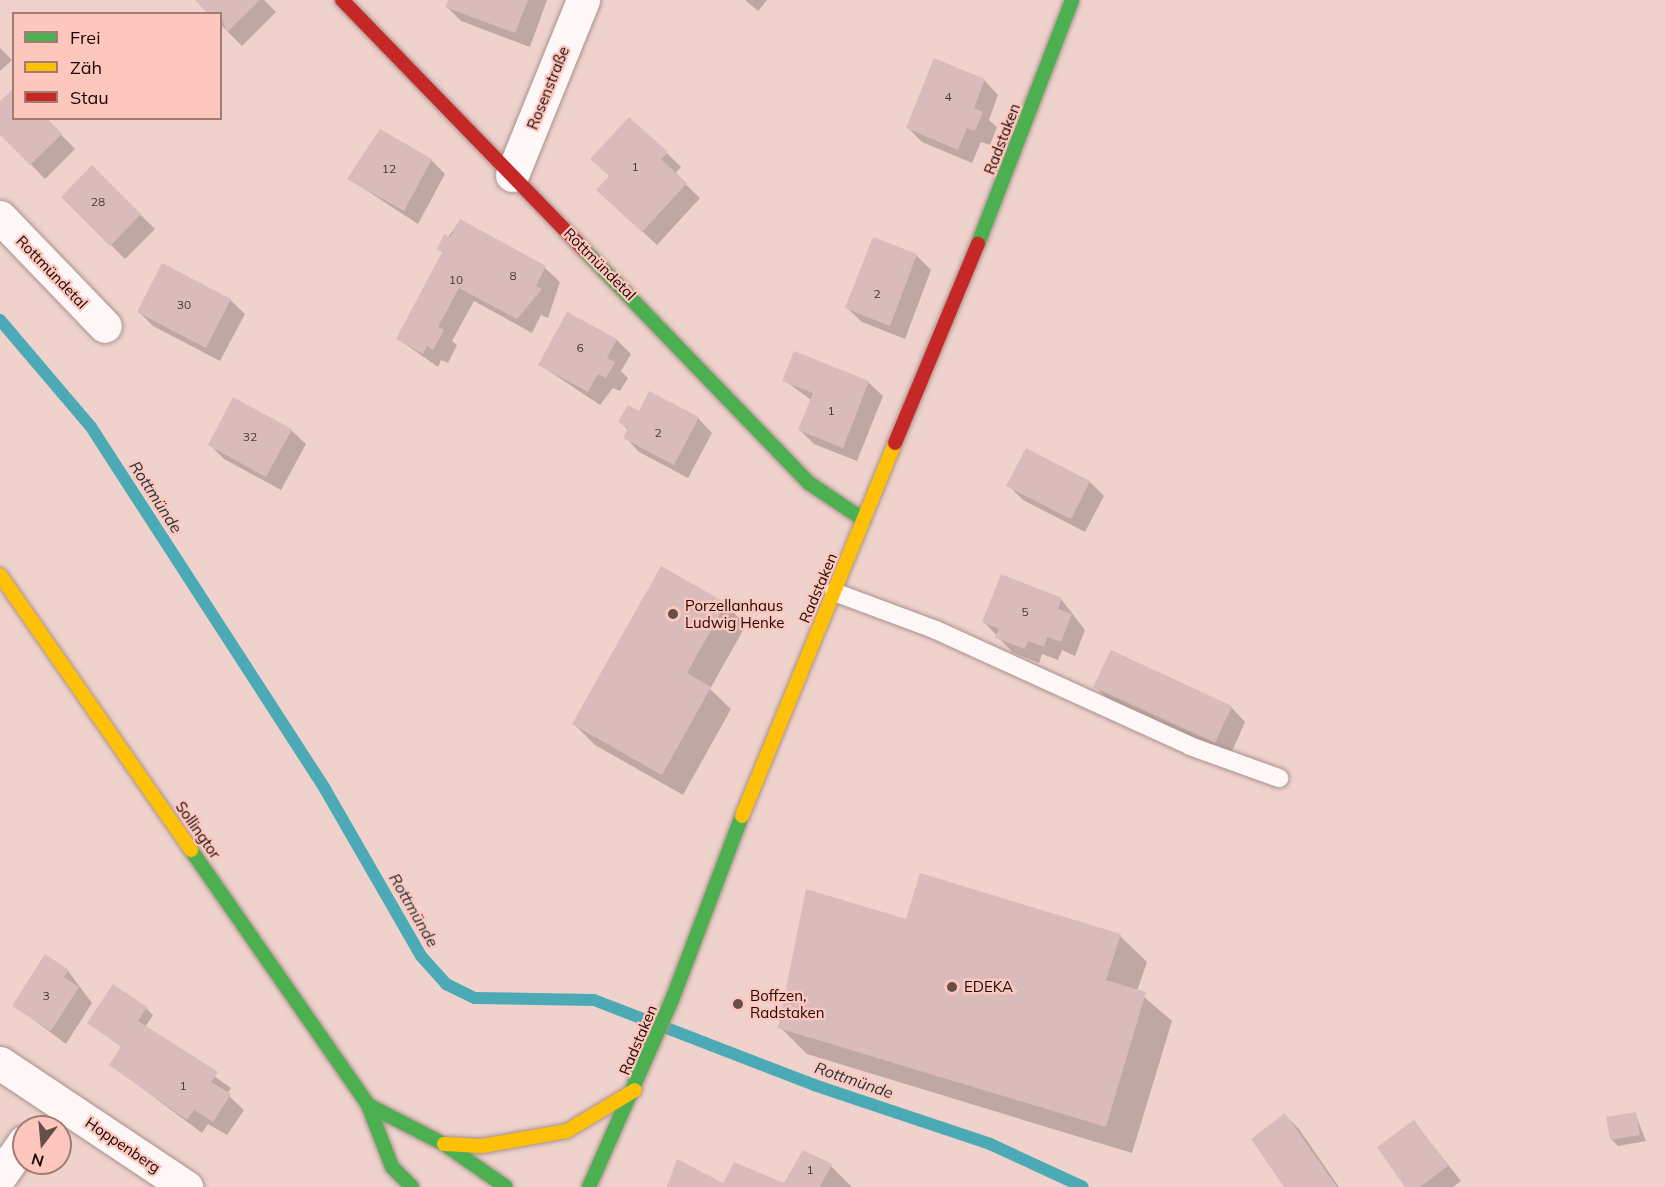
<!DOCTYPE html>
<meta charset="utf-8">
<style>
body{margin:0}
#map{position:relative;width:1665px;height:1187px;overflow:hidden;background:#efd2cc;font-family:Mulish,sans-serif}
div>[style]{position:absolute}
.shadow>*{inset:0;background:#0003}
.stream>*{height:12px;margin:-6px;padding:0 6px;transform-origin:6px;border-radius:6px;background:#4baab6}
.building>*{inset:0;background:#d9bbbb}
.roads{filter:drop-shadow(0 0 2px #a9918c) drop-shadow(0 0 2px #a9918c)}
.lane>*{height:18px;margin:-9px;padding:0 9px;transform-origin:9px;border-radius:9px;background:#fdf8f7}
.street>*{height:33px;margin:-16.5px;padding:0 16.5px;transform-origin:16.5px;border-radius:16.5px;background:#fdf8f7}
.fast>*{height:14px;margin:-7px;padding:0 7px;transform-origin:7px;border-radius:7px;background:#4caf50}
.slow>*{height:14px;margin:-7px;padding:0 7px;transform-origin:7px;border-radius:7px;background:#ffc107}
.jam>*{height:14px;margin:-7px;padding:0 7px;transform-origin:7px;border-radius:7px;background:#c62828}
.dots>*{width:16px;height:16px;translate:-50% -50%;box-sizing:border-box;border:3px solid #fdc7be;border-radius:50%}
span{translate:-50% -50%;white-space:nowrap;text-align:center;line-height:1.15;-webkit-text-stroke:4.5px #fdc7be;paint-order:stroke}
.number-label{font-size:12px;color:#4e3634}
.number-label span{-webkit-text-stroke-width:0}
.street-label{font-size:15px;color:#1d0705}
.poi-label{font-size:15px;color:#1d0705}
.left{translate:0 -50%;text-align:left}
.water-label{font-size:16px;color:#193338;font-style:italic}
.legend{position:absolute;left:12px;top:12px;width:210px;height:108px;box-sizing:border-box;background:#fdc7be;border:2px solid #a37a74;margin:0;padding:8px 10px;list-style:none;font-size:18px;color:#1d0705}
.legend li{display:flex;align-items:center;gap:12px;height:30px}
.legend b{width:30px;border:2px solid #a37a74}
.north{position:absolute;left:12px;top:1115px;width:60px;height:60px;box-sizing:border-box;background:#fdc7be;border:2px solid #a37a74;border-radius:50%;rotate:196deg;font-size:16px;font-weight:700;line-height:24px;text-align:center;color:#1d0705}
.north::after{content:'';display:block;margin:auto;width:21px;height:27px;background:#664e4b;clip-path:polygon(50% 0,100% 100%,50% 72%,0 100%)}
</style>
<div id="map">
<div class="shadow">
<div style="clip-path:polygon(197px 0,264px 0,276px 12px,242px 46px,220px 24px,220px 14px)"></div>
<div style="clip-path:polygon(450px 0,547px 0,530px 47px,461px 21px,447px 7px)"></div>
<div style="clip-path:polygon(745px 0,767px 0,758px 11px)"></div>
<div style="clip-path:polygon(0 48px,12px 60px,0 71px)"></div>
<div style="clip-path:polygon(984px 80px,998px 95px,989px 120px,997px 127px,990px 145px,981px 142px,972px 163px,922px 142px,907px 127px)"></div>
<div style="clip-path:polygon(0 104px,14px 118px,45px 118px,75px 149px,45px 179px,0 133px)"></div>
<div style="clip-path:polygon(667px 153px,681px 167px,675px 174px,700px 198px,657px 245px,613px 204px)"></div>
<div style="clip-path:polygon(431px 160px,445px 174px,418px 224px,349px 179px)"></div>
<div style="clip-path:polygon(92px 167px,155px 229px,125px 259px,63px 197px)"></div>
<div style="clip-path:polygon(460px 221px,545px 268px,560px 282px,548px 318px,541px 315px,532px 333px,474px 301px,452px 341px,457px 345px,448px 363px,441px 360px,438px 367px,398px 339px,443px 253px,439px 249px)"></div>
<div style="clip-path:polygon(874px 239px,917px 256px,931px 270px,905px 339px,862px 322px,847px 308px)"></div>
<div style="clip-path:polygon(230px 300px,245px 314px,220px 361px,153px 326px,138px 311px)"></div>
<div style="clip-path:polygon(568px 314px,617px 340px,631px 354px,621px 371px,628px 378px,620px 391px,613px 388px,600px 405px,540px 365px)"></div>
<div style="clip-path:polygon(784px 380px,868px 382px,883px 396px,857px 461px,814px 444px,800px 430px,811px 400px)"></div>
<div style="clip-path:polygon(234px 399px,291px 430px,306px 444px,281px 490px,224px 459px,210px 445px)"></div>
<div style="clip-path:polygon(640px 413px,698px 418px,712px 433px,688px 478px,639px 452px,625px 437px,628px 430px,620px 422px)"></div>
<div style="clip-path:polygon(1027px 450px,1090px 482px,1104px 496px,1085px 532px,1023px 500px,1008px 485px)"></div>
<div style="clip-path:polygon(1061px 599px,1085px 630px,1075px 656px,1062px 650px,1058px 660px,1042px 654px,1039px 663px,1012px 652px,984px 622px)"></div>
<div style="clip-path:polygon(725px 604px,746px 625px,710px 689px,731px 709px,683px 795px,595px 745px,574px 724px)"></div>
<div style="clip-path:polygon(1095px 687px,1231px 707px,1245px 722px,1230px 756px,1110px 701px)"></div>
<div style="clip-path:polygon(907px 920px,1120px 936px,1147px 962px,1137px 991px,1172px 1021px,1132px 1153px,807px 1054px,780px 1027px)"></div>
<div style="clip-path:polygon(68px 971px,92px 1003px,66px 1044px,14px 1005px)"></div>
<div style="clip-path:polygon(146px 1008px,153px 1015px,145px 1027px,231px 1088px,227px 1094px,244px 1110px,227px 1135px,208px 1124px,202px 1133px,111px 1065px,122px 1047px,88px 1023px)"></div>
<div style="clip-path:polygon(1635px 1113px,1646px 1141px,1618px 1146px,1612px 1140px)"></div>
<div style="clip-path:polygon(1285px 1115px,1299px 1129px,1339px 1187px,1286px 1187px)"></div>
<div style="clip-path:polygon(1414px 1122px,1461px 1181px,1453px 1187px,1407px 1187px)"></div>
<div style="clip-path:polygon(677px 1161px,724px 1185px,784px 1185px,831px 1166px,852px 1187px,669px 1187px)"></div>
</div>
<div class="stream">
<div style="left:0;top:320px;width:140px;rotate:49.6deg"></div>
<div style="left:91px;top:427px;width:431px;rotate:57.1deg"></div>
<div style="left:325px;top:789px;width:193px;rotate:60.1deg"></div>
<div style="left:421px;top:956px;width:38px;rotate:48deg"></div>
<div style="left:446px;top:984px;width:32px;rotate:26deg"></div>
<div style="left:475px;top:998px;width:119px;rotate:1deg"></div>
<div style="left:594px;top:1000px;width:236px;rotate:21.1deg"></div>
<div style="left:814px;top:1085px;width:186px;rotate:18.5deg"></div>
<div style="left:990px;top:1144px;width:102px;rotate:24.8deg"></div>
</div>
<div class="building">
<div style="clip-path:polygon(195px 0,260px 0,227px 32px,220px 14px,208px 14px)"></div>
<div style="clip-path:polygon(448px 0,528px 0,515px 33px,445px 7px)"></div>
<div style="clip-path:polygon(934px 58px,985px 79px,974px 108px,983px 112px,975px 131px,967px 128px,958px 150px,906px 128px)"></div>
<div style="clip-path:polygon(14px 88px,14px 118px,47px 118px,62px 134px,30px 165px,0 135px,0 101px)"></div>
<div style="clip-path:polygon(629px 117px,668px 152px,661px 159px,687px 183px,642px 232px,596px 190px,609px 176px,590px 159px)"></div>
<div style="clip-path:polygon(380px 129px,432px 159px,404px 211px,347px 179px)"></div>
<div style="clip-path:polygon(92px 165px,141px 214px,110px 246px,61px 197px)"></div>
<div style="clip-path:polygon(460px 219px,546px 266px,536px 286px,542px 289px,517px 319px,459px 288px,438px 327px,444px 330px,433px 350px,427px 346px,423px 354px,396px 339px,442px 252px,437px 249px,444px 234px,450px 237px)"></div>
<div style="clip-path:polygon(873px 237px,917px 254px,890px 326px,845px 308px)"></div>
<div style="clip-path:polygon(162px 263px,231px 299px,206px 348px,137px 312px)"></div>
<div style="clip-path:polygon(567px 312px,617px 339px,607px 358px,615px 362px,606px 378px,598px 374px,588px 392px,538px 365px)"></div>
<div style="clip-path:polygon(794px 351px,869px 381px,843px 448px,798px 430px,813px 393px,782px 381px)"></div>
<div style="clip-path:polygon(649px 391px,699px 417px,674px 465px,623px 438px,628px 428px,618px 422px,628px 405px,639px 411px)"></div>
<div style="clip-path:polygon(233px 397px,292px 429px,266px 477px,208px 445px)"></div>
<div style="clip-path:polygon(1026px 448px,1090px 481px,1071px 519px,1006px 486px)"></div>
<div style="clip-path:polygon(661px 566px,726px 603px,687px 673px,711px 687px,662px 775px,572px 724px)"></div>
<div style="clip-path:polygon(1001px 574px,1062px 598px,1058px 609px,1072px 614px,1061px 642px,1047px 637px,1044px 647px,1028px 641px,1025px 649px,995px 638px,999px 629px,982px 622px)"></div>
<div style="clip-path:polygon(1111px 650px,1232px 706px,1215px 743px,1093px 687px)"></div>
<div style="clip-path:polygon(920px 873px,1121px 934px,1106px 980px,1146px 992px,1106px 1127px,778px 1028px,806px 889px,906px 919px)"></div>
<div style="clip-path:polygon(45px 954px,69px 970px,64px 977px,79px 987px,51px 1031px,12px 1006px)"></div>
<div style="clip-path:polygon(113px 984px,147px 1007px,138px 1021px,218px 1072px,211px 1082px,231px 1094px,213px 1122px,194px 1110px,187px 1120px,109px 1065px,121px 1046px,87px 1023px)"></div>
<div style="clip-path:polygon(1636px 1112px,1640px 1135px,1610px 1140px,1606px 1117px)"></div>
<div style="clip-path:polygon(1285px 1113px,1332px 1180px,1337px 1187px,1284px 1187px,1251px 1139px)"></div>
<div style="clip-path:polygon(1414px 1120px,1448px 1166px,1420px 1187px,1405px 1187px,1377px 1147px)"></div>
<div style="clip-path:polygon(803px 1150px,832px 1164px,820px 1187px,667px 1187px,677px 1159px,723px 1183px,734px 1162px,784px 1183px)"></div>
</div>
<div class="roads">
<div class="lane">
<div style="left:834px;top:592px;width:109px;rotate:20.4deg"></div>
<div style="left:936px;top:630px;width:279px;rotate:24.5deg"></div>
<div style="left:1190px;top:746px;width:95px;rotate:19.8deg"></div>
</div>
<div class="street">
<div style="left:512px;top:175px;width:189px;rotate:-67.9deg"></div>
<div style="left:0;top:217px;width:151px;rotate:46.1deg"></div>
<div style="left:0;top:1063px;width:224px;rotate:33.7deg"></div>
<div style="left:0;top:1176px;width:42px;rotate:-54.8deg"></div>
</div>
<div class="fast">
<div style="left:978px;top:244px;width:261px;rotate:-68.9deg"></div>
<div style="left:583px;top:249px;width:325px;rotate:46deg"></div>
<div style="left:809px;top:483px;width:66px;rotate:33.9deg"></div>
<div style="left:191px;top:850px;width:310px;rotate:55.2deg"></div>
<div style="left:368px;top:1105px;width:66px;rotate:68.8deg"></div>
<div style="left:392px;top:1167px;width:28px;rotate:45deg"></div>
<div style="left:368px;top:1105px;width:85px;rotate:27.2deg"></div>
<div style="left:444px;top:1144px;width:75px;rotate:34.7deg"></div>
<div style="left:589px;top:1187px;width:205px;rotate:-66.1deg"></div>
<div style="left:672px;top:1000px;width:197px;rotate:-69.2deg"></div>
</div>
<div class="slow">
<div style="left:0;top:575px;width:335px;rotate:55.2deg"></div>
<div style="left:742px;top:816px;width:403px;rotate:-67.7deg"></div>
<div style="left:444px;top:1144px;width:38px;rotate:3deg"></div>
<div style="left:482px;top:1146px;width:86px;rotate:-10deg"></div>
<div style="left:567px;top:1131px;width:79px;rotate:-31.1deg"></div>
</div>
<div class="jam">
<div style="left:342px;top:0;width:347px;rotate:45.9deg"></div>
<div style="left:895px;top:443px;width:216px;rotate:-67.4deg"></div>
</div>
</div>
<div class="dots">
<div style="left:673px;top:614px;background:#664e4b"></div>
<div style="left:952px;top:987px;background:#664e4b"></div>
<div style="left:738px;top:1004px;background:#664e4b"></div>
</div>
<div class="number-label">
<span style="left:948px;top:97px">4</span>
<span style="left:635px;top:167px">1</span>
<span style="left:389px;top:169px">12</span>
<span style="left:98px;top:202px">28</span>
<span style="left:513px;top:276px">8</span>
<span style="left:456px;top:280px">10</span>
<span style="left:877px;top:294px">2</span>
<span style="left:184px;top:305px">30</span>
<span style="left:580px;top:348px">6</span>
<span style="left:831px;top:411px">1</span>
<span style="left:658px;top:433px">2</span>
<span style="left:250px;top:437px">32</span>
<span style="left:1025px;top:612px">5</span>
<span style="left:46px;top:996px">3</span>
<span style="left:183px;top:1086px">1</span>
<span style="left:810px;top:1170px">1</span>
</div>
<div class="street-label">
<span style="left:548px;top:88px;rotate:-68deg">Rosenstraße</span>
<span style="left:1002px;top:139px;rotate:-69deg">Radstaken</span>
<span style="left:600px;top:264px;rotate:45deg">Rottmündetal</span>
<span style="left:52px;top:272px;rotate:46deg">Rottmündetal</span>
<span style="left:818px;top:588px;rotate:-67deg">Radstaken</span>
<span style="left:198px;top:830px;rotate:55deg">Sollingtor</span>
<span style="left:638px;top:1040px;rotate:-67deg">Radstaken</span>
<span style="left:123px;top:1145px;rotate:34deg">Hoppenberg</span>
</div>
<div class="poi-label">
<span class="left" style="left:685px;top:614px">Porzellanhaus<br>Ludwig Henke</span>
<span class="left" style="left:964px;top:987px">EDEKA</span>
<span class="left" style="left:750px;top:1004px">Boffzen,<br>Radstaken</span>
</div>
<div class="water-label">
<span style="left:156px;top:497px;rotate:57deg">Rottmünde</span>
<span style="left:414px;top:910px;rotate:60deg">Rottmünde</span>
<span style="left:854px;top:1080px;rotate:19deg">Rottmünde</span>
</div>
<ul class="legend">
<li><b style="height:8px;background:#4caf50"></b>Frei</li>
<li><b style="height:8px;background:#ffc107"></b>Zäh</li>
<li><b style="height:8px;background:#c62828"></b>Stau</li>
</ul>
<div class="north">N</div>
</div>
